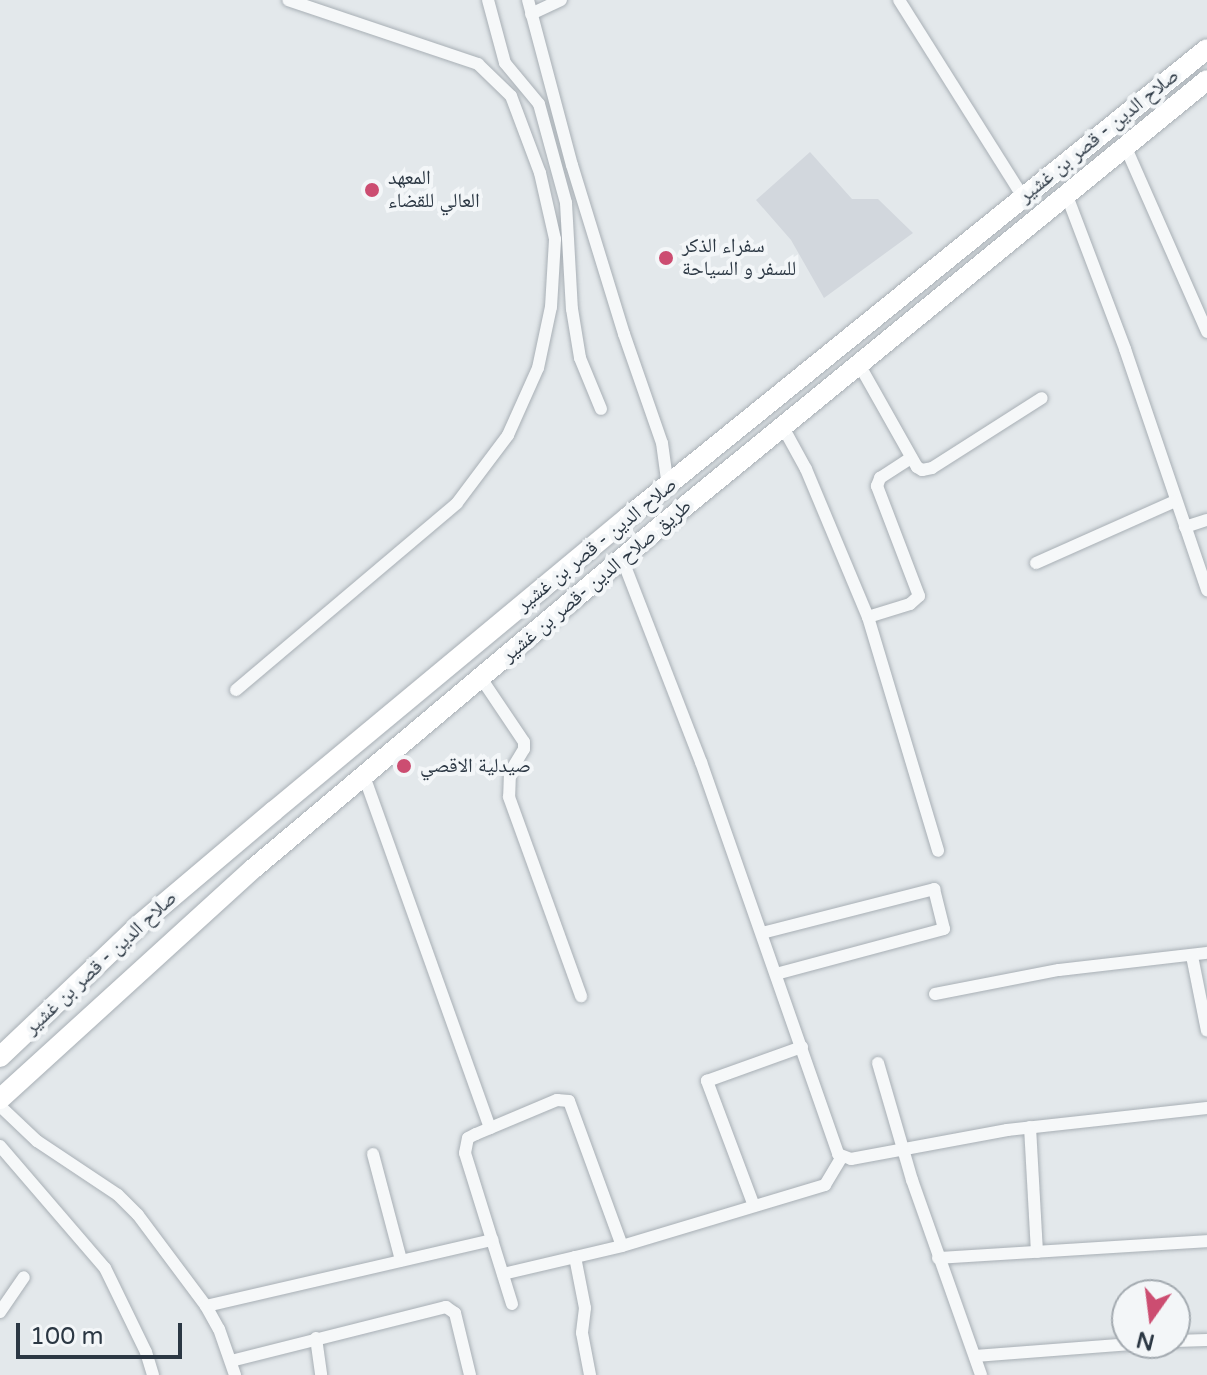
<!DOCTYPE html>
<meta charset="utf-8">
<style>
body{margin:0}
#map{position:relative;width:1207px;height:1375px;overflow:hidden;background:#e3e8eb;font-family:"Varela Round","Noto Naskh Arabic",sans-serif}
div>[style]{position:absolute}
.built>*{inset:0;background:#d2d7dd}
.roads{filter:drop-shadow(0 0 2px #a8afb5) drop-shadow(0 0 2px #a8afb5)}
.minor>*{height:12px;margin:-6px;padding:0 6px;transform-origin:6px;border-radius:6px;background:#f6f8f9}
.highway>*{height:20px;margin:-10px;padding:0 10px;transform-origin:10px;border-radius:10px;background:#fff}
.dots>*{width:22px;height:22px;translate:-50% -50%;box-sizing:border-box;border:4px solid #f3f6f8;border-radius:50%}
span{translate:-50% -50%;white-space:nowrap;text-align:center;line-height:1.15;-webkit-text-stroke:8px #f3f6f8;paint-order:stroke}
.street-label{font-size:20px;color:#2b3743}
.poi-label{font-size:20px;color:#2b3743}
.left{translate:0 -50%;text-align:left}
.north{position:absolute;left:1111px;top:1279px;width:80px;height:80px;box-sizing:border-box;background:#f3f6f8;border:2px solid #a3aab0;border-radius:50%;rotate:194deg;font-size:22px;font-weight:700;line-height:32px;text-align:center;color:#2b3743}
.north::after{content:'';display:block;margin:auto;width:28px;height:36px;background:#cc4d71;clip-path:polygon(50% 0,100% 100%,50% 72%,0 100%)}
.scale{position:absolute;left:16px;top:1323px;width:166px;height:36px;box-sizing:border-box;border:4px solid #2b3743;border-top:0;padding-left:10px;font-size:24px;line-height:28px;white-space:nowrap;color:#2b3743;-webkit-text-stroke:6px #f3f6f8;paint-order:stroke}
</style>
<div id="map">
<div class="built">
<div style="clip-path:polygon(810px 152px,852px 199px,878px 199px,913px 233px,824px 298px,791px 240px,756px 200px)"></div>
</div>
<div class="roads">
<div class="minor">
<div style="left:488px;top:0;width:65px;rotate:74.9deg"></div>
<div style="left:505px;top:63px;width:53px;rotate:50.3deg"></div>
<div style="left:539px;top:104px;width:103px;rotate:74.7deg"></div>
<div style="left:566px;top:203px;width:106px;rotate:86.8deg"></div>
<div style="left:572px;top:309px;width:50px;rotate:80.7deg"></div>
<div style="left:580px;top:358px;width:55px;rotate:67.6deg"></div>
<div style="left:528px;top:0;width:171px;rotate:75.1deg"></div>
<div style="left:572px;top:165px;width:177px;rotate:72.9deg"></div>
<div style="left:624px;top:334px;width:115px;rotate:70.8deg"></div>
<div style="left:662px;top:443px;width:44px;rotate:82.2deg"></div>
<div style="left:899px;top:0;width:233px;rotate:57.8deg"></div>
<div style="left:531px;top:14px;width:33px;rotate:-25deg"></div>
<div style="left:1126px;top:148px;width:201px;rotate:66.2deg"></div>
<div style="left:1067px;top:196px;width:164px;rotate:69.2deg"></div>
<div style="left:1125px;top:349px;width:255px;rotate:71.2deg"></div>
<div style="left:860px;top:366px;width:116px;rotate:60.6deg"></div>
<div style="left:917px;top:467px;width:6px;rotate:31deg"></div>
<div style="left:922px;top:470px;width:10px;rotate:-11deg"></div>
<div style="left:932px;top:468px;width:130px;rotate:-32.5deg"></div>
<div style="left:784px;top:429px;width:46px;rotate:61.2deg"></div>
<div style="left:806px;top:469px;width:160px;rotate:67.3deg"></div>
<div style="left:868px;top:617px;width:244px;rotate:73.3deg"></div>
<div style="left:1185px;top:527px;width:23px;rotate:-18deg"></div>
<div style="left:623px;top:561px;width:216px;rotate:68.8deg"></div>
<div style="left:701px;top:762px;width:415px;rotate:70.7deg"></div>
<div style="left:838px;top:1154px;width:14px;rotate:21deg"></div>
<div style="left:851px;top:1159px;width:159px;rotate:-10.5deg"></div>
<div style="left:1007px;top:1130px;width:201px;rotate:-6.3deg"></div>
<div style="left:1036px;top:563px;width:152px;rotate:-24deg"></div>
<div style="left:868px;top:617px;width:44px;rotate:-17.2deg"></div>
<div style="left:910px;top:604px;width:12px;rotate:-42deg"></div>
<div style="left:919px;top:596px;width:118px;rotate:-110.9deg"></div>
<div style="left:877px;top:486px;width:9px;rotate:-69deg"></div>
<div style="left:880px;top:478px;width:37px;rotate:-33deg"></div>
<div style="left:481px;top:678px;width:77px;rotate:56.1deg"></div>
<div style="left:524px;top:742px;width:7px;rotate:90deg"></div>
<div style="left:524px;top:749px;width:27px;rotate:121deg"></div>
<div style="left:510px;top:772px;width:25px;rotate:92deg"></div>
<div style="left:509px;top:797px;width:212px;rotate:70.1deg"></div>
<div style="left:236px;top:690px;width:289px;rotate:-40.2deg"></div>
<div style="left:457px;top:503px;width:85px;rotate:-53.1deg"></div>
<div style="left:508px;top:435px;width:73px;rotate:-65.9deg"></div>
<div style="left:538px;top:368px;width:62px;rotate:-78deg"></div>
<div style="left:551px;top:307px;width:68px;rotate:-86.6deg"></div>
<div style="left:555px;top:239px;width:68px;rotate:-102.8deg"></div>
<div style="left:540px;top:173px;width:82px;rotate:-110.6deg"></div>
<div style="left:511px;top:96px;width:46px;rotate:-135.9deg"></div>
<div style="left:478px;top:64px;width:200px;rotate:-161.4deg"></div>
<div style="left:364px;top:776px;width:374px;rotate:70.3deg"></div>
<div style="left:762px;top:933px;width:178px;rotate:-14.3deg"></div>
<div style="left:934px;top:889px;width:41px;rotate:76deg"></div>
<div style="left:944px;top:929px;width:174px;rotate:165deg"></div>
<div style="left:1192px;top:956px;width:76px;rotate:78.7deg"></div>
<div style="left:935px;top:994px;width:126px;rotate:-11deg"></div>
<div style="left:1059px;top:970px;width:149px;rotate:-6.6deg"></div>
<div style="left:878px;top:1063px;width:122px;rotate:73.8deg"></div>
<div style="left:912px;top:1180px;width:207px;rotate:70.5deg"></div>
<div style="left:0;top:1106px;width:51px;rotate:43.4deg"></div>
<div style="left:37px;top:1141px;width:97px;rotate:33.7deg"></div>
<div style="left:118px;top:1195px;width:28px;rotate:45deg"></div>
<div style="left:138px;top:1215px;width:114px;rotate:53.2deg"></div>
<div style="left:206px;top:1306px;width:26px;rotate:61deg"></div>
<div style="left:219px;top:1329px;width:49px;rotate:70.8deg"></div>
<div style="left:1030px;top:1127px;width:125px;rotate:86.8deg"></div>
<div style="left:0;top:1146px;width:161px;rotate:49.3deg"></div>
<div style="left:105px;top:1268px;width:93px;rotate:64deg"></div>
<div style="left:146px;top:1352px;width:24px;rotate:73deg"></div>
<div style="left:373px;top:1154px;width:110px;rotate:75.2deg"></div>
<div style="left:754px;top:1206px;width:134px;rotate:-110.6deg"></div>
<div style="left:707px;top:1081px;width:101px;rotate:-19.7deg"></div>
<div style="left:575px;top:1257px;width:52px;rotate:78.9deg"></div>
<div style="left:585px;top:1308px;width:25px;rotate:97deg"></div>
<div style="left:582px;top:1333px;width:43px;rotate:79.2deg"></div>
<div style="left:938px;top:1258px;width:270px;rotate:-3.6deg"></div>
<div style="left:503px;top:1274px;width:122px;rotate:-13.2deg"></div>
<div style="left:622px;top:1246px;width:212px;rotate:-16.7deg"></div>
<div style="left:825px;top:1185px;width:33px;rotate:-59deg"></div>
<div style="left:512px;top:1304px;width:158px;rotate:-107.3deg"></div>
<div style="left:465px;top:1153px;width:15px;rotate:-79deg"></div>
<div style="left:468px;top:1138px;width:9px;rotate:-27deg"></div>
<div style="left:476px;top:1134px;width:88px;rotate:-22.8deg"></div>
<div style="left:557px;top:1100px;width:12px;rotate:5deg"></div>
<div style="left:569px;top:1101px;width:154px;rotate:69.9deg"></div>
<div style="left:206px;top:1306px;width:294px;rotate:-13deg"></div>
<div style="left:0;top:1312px;width:42px;rotate:-55.6deg"></div>
<div style="left:316px;top:1338px;width:37px;rotate:82deg"></div>
<div style="left:1175px;top:1341px;width:32px;rotate:-2deg"></div>
<div style="left:975px;top:1356px;width:170px;rotate:-4.4deg"></div>
<div style="left:231px;top:1361px;width:222px;rotate:-14.1deg"></div>
<div style="left:446px;top:1307px;width:11px;rotate:34deg"></div>
<div style="left:455px;top:1313px;width:64px;rotate:76.4deg"></div>
</div>
<div class="highway">
<div style="left:0;top:1057px;width:192px;rotate:-43.5deg"></div>
<div style="left:139px;top:925px;width:177px;rotate:-40.2deg"></div>
<div style="left:274px;top:811px;width:460px;rotate:-39.7deg"></div>
<div style="left:628px;top:517px;width:744px;rotate:-38.95deg"></div>
<div style="left:0;top:1099px;width:343px;rotate:-42.3deg"></div>
<div style="left:254px;top:868px;width:525px;rotate:-40.06deg"></div>
<div style="left:656px;top:530px;width:711px;rotate:-39.24deg"></div>
</div>
</div>
<div class="dots">
<div style="left:372px;top:190px;background:#cc4d71"></div>
<div style="left:666px;top:258px;background:#cc4d71"></div>
<div style="left:404px;top:766px;background:#cc4d71"></div>
</div>
<div class="street-label">
<span style="left:1099px;top:136px;rotate:-39deg">صلاح الدين - قصر بن غشير</span>
<span style="left:597px;top:545px;rotate:-39deg">صلاح الدين - قصر بن غشير</span>
<span style="left:597px;top:581px;rotate:-40deg">طريق صلاح الدين -قصر بن غشير</span>
<span style="left:101px;top:963px;rotate:-43deg">صلاح الدين - قصر بن غشير</span>
</div>
<div class="poi-label">
<span class="left" style="left:388px;top:190px">المعهد<br>العالي للقضاء</span>
<span class="left" style="left:682px;top:258px">سفراء الذكر<br>للسفر و السياحة</span>
<span class="left" style="left:420px;top:766px">صيدلية الاقصي</span>
</div>
<div class="north">N</div>
<div class="scale">100 m</div>
</div>
